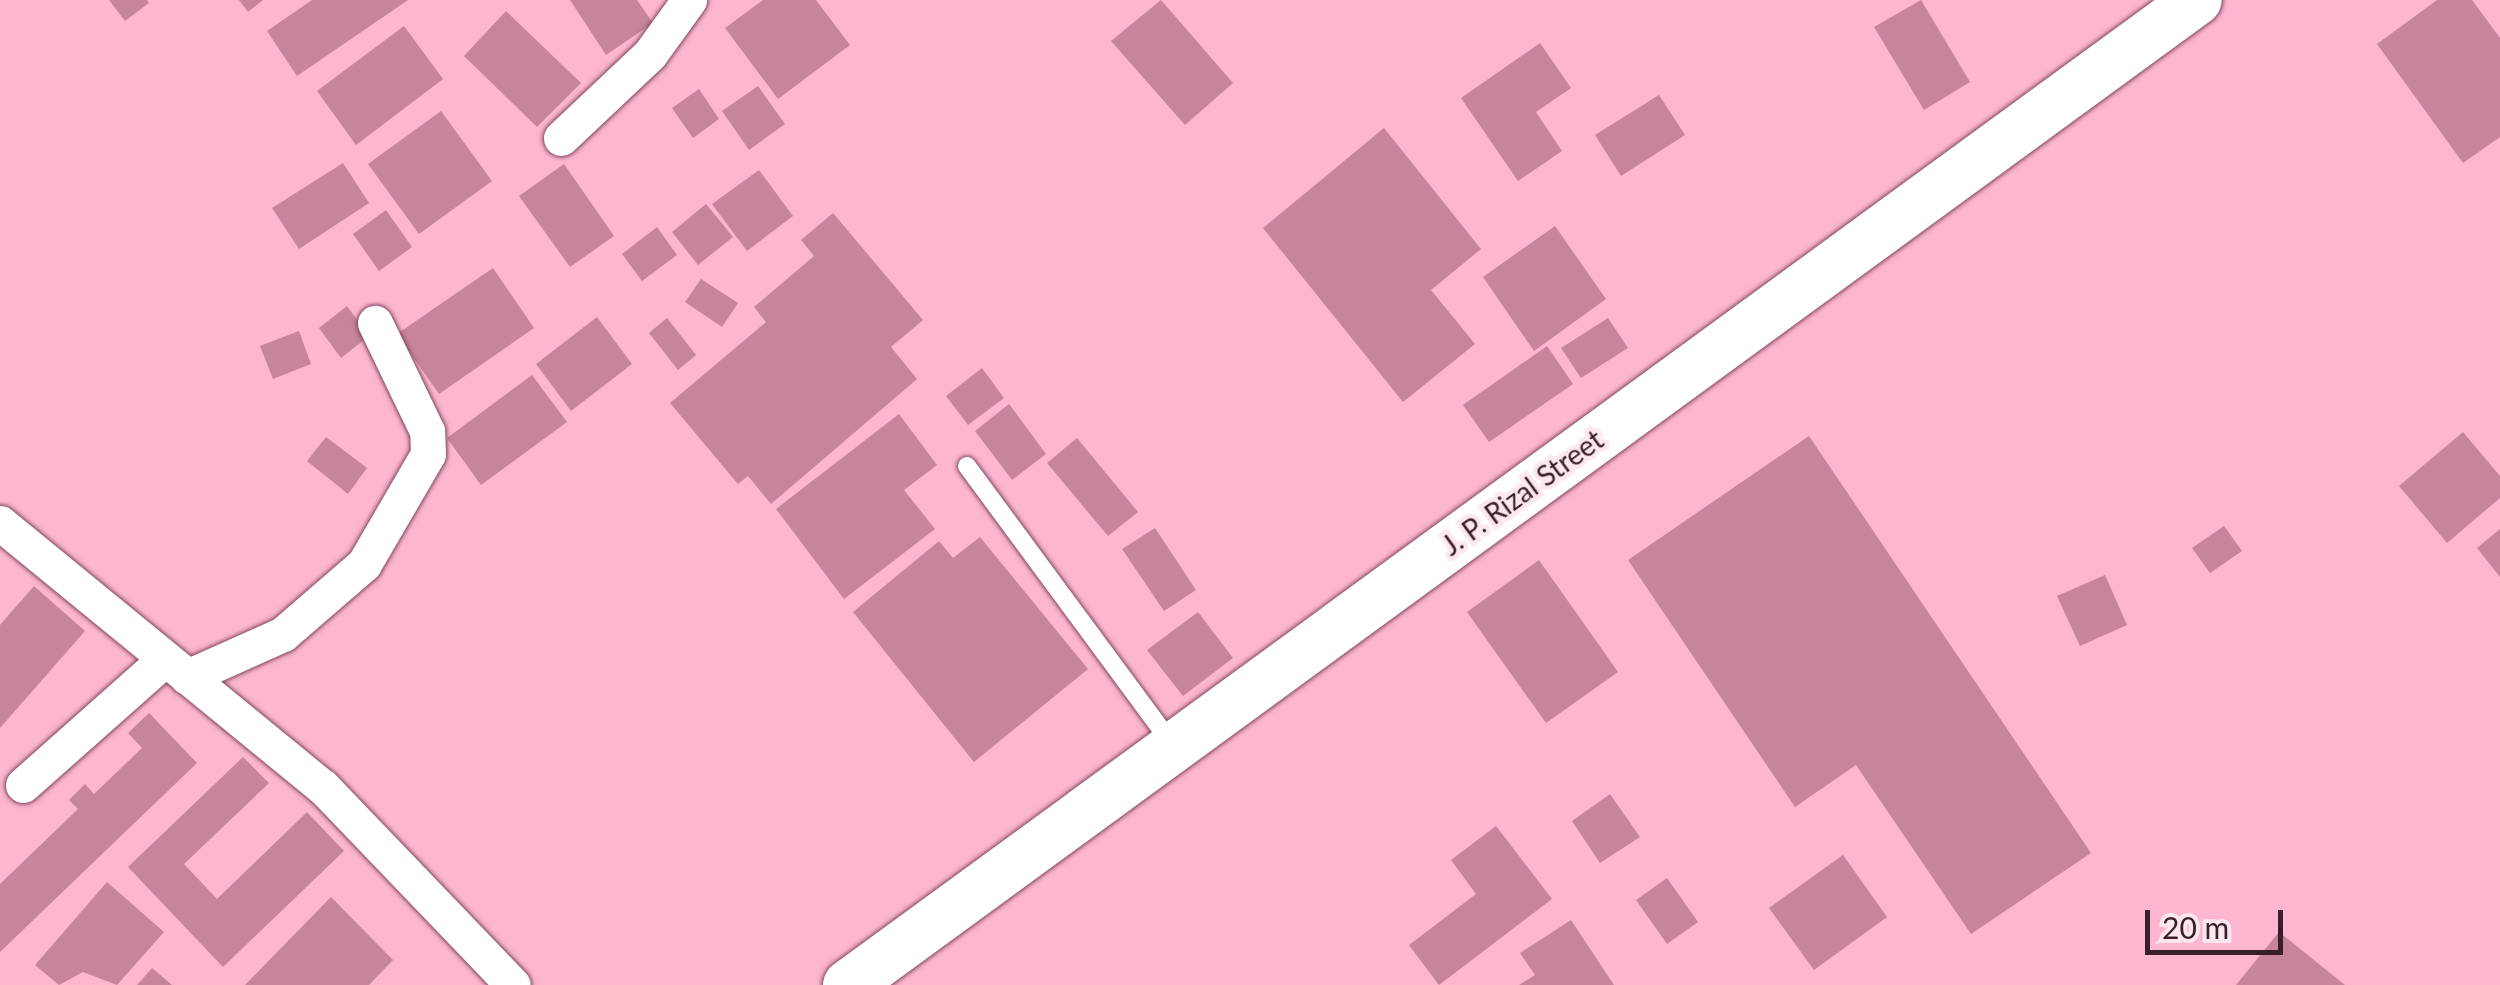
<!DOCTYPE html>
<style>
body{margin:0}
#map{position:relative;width:2500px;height:985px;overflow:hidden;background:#fcb6d0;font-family:Lato,sans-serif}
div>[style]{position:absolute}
.building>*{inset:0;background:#c6849d}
.roads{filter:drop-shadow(0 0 2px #834760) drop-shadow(0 0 2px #834760)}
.lane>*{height:18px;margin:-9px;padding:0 9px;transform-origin:9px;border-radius:9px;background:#fff}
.street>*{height:35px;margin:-17.5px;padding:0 17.5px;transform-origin:17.5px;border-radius:17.5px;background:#fff}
.secondary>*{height:50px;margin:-25px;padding:0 25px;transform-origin:25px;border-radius:25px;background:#fff}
span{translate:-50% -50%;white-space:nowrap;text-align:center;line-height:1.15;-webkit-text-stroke:9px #fde7ef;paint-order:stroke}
.street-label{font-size:28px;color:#391f29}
.scale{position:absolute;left:2145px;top:910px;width:138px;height:45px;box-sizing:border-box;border:5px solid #391f29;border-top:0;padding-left:12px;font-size:30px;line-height:35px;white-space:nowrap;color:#391f29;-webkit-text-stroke:8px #fde7ef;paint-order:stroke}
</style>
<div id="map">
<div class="building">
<div style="clip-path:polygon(109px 0,147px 0,149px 3px,125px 21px)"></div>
<div style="clip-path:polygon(239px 0,263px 0,248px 12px)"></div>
<div style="clip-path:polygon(312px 0,408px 0,297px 76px,267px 31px)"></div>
<div style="clip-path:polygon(570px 0,637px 0,653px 23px,606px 55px)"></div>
<div style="clip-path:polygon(763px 0,816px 0,850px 45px,778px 99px,725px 28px)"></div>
<div style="clip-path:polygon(1161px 0,1233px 83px,1185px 125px,1111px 41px)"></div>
<div style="clip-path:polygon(1921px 0,1970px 82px,1924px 110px,1874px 27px)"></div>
<div style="clip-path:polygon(2437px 0,2472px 0,2500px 38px,2500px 137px,2463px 163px,2377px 44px)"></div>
<div style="clip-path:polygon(506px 11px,581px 83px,537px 127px,464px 56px)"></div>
<div style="clip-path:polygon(404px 26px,443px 79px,356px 145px,317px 91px)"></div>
<div style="clip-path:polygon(1540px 43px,1571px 88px,1536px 112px,1562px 151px,1518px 181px,1461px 98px)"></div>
<div style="clip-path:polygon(758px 86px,785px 124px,749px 150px,722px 111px)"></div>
<div style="clip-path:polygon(699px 89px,719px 119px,693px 138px,672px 108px)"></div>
<div style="clip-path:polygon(1659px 95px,1685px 135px,1621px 176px,1595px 135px)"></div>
<div style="clip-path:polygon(441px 111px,492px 181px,419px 234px,368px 164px)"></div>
<div style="clip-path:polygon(1384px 128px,1481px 249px,1431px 290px,1475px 344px,1403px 402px,1263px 228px)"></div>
<div style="clip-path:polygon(343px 163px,369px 203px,299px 249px,272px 208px)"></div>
<div style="clip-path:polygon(564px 164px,614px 236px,570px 267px,519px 196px)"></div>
<div style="clip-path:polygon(759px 170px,793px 216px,747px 251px,712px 204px)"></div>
<div style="clip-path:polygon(706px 204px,733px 237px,698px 265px,672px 232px)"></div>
<div style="clip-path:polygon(386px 210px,412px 247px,379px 271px,353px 234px)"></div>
<div style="clip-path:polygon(833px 213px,923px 320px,891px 347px,917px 379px,771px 504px,748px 476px,738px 484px,670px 403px,766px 322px,754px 307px,814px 256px,801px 240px)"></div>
<div style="clip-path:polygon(1555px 226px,1606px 299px,1534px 351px,1483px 277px)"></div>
<div style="clip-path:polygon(657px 227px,677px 255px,642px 281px,622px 254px)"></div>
<div style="clip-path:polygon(493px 268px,534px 328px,439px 394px,397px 334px)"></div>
<div style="clip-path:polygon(701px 279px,738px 303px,722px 327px,685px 302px)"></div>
<div style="clip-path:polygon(347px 306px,369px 336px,341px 358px,319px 328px)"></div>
<div style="clip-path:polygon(597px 317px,632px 364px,571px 411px,536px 364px)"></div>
<div style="clip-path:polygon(667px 318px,696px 355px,678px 370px,649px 333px)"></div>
<div style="clip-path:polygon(1608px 318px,1628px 348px,1581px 378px,1561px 348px)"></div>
<div style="clip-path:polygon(299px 331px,311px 364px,273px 379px,260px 346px)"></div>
<div style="clip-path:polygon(1547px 346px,1573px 384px,1489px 442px,1463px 405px)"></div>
<div style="clip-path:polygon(982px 368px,1004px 398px,968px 425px,946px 396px)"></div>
<div style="clip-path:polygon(532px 375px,567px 422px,481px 485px,447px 438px)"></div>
<div style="clip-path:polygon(1009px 404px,1046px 454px,1012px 480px,975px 431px)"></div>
<div style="clip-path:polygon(899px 414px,937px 465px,904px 490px,935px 529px,844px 599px,776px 509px)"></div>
<div style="clip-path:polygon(2463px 432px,2500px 476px,2500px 498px,2447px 543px,2399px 486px)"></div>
<div style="clip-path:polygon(1809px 436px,2091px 853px,1971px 934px,1856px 765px,1795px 807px,1628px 560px)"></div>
<div style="clip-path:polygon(326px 437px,367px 468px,348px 494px,307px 461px)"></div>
<div style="clip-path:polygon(1077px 438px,1138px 512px,1108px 536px,1047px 463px)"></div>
<div style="clip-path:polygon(2224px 526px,2242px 551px,2210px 573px,2192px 548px)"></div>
<div style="clip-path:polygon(1155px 528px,1196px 590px,1164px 611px,1122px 549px)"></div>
<div style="clip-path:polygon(2500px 529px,2500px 577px,2477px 548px)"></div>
<div style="clip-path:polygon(980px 537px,1088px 669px,974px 762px,853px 612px,939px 541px,953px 558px)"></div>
<div style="clip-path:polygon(1539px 560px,1618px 672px,1546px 723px,1467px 612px)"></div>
<div style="clip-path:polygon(2105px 575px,2127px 625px,2080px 646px,2057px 596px)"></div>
<div style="clip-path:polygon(34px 586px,85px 631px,0 728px,0 625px)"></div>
<div style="clip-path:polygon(1198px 612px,1233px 658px,1183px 696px,1147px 650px)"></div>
<div style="clip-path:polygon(149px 713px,197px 763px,0 952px,0 884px,78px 809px,69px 800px,85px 784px,94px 794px,142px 748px,128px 733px)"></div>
<div style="clip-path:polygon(243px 757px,269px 783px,184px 864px,217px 899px,307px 812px,344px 851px,223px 967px,128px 867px)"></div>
<div style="clip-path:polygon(1610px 794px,1640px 837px,1600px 863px,1572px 821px)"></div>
<div style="clip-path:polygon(1496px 826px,1552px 899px,1439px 985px,1409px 945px,1476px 894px,1451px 860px)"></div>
<div style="clip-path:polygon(1843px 855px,1887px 917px,1814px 970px,1769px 908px)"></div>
<div style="clip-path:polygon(1667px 878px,1698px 922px,1667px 944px,1636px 900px)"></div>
<div style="clip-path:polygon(107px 882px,164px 932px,117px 985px,83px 972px,59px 985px,35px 965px)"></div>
<div style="clip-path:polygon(331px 897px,393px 960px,369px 985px,245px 985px)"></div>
<div style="clip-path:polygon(1571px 920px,1614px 985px,1519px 985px,1535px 975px,1520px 953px)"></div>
<div style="clip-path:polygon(2279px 932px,2345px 985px,2236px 985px)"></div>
<div style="clip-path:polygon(152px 968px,172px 985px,137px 985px)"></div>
</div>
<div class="roads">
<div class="lane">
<div style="left:967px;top:466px;width:344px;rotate:53.6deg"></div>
</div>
<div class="street">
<div style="left:561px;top:138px;width:122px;rotate:-43.3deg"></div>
<div style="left:650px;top:54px;width:67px;rotate:-54.2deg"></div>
<div style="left:0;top:523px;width:417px;rotate:39.3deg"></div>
<div style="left:323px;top:787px;width:274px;rotate:46.2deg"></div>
<div style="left:187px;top:677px;width:105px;rotate:-24.1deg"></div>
<div style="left:283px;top:634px;width:107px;rotate:-40.8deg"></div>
<div style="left:364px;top:564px;width:127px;rotate:-59.8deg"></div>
<div style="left:428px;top:454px;width:23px;rotate:-92deg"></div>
<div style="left:427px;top:431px;width:120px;rotate:-115.7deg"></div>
<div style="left:23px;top:785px;width:190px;rotate:-41.6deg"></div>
</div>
<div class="secondary">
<div style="left:848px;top:985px;width:1670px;rotate:-36.14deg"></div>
</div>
</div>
<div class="street-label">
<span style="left:1522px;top:492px;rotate:-36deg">J. P. Rizal Street</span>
</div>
<div class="scale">20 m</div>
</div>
